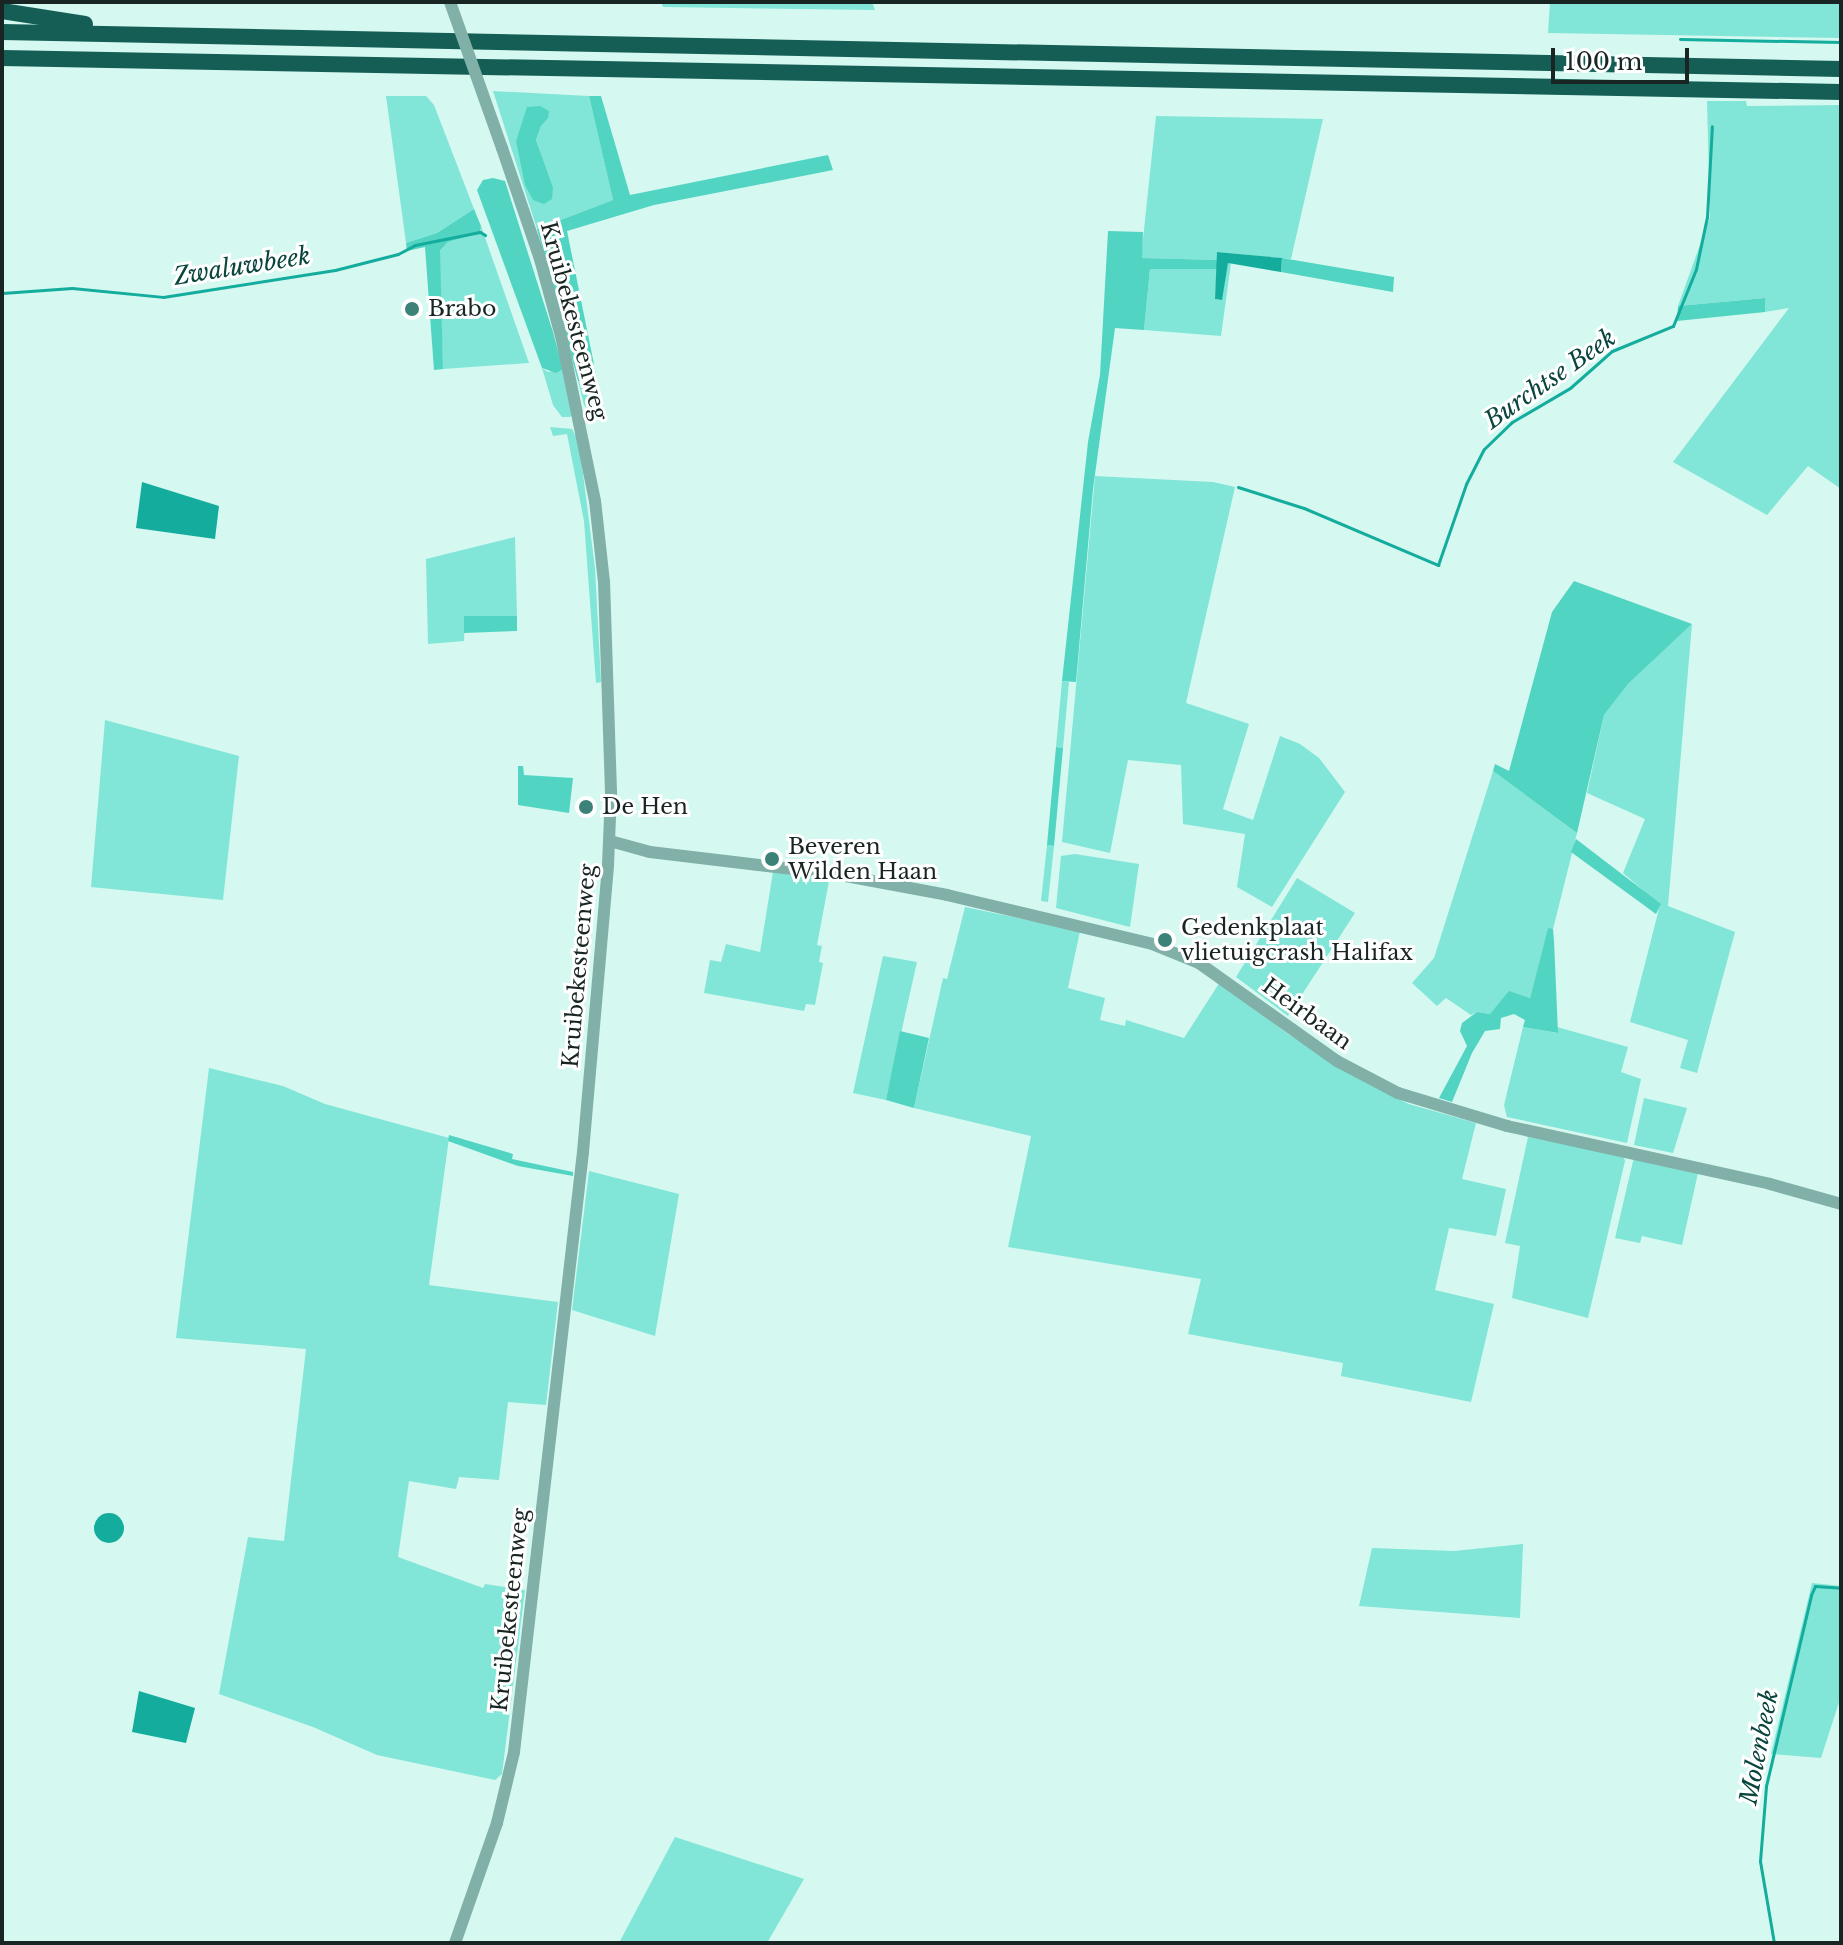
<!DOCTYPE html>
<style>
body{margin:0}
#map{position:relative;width:1843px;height:1945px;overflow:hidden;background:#d5f8f1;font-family:"Libre Baskerville",serif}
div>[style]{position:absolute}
.green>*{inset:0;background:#81e6d7}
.forest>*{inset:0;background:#51d4c2}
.water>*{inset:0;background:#14ac9c}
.round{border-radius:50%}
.stream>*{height:3px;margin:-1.5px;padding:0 1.5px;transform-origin:1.5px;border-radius:1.5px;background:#14ac9c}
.tertiary>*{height:12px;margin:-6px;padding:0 6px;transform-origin:6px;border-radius:6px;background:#80b0a8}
.motorway>*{height:16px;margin:-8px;padding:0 8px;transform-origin:8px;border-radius:8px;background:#155e55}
.tertiary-bridge>*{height:12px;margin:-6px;padding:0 6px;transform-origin:6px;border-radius:6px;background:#80b0a8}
.dots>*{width:22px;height:22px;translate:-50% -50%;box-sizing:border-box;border:4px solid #fff;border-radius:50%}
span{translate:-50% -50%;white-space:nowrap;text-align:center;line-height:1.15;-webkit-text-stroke:6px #fff;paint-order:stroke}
.poi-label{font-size:22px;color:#182523}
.left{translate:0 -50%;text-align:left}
.street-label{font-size:22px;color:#182523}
.water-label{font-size:24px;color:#0a453e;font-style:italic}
.frame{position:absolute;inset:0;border:4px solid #182523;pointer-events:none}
.scale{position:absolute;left:1551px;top:48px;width:138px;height:36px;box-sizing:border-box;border:4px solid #182523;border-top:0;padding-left:10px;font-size:24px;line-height:28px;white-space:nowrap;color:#182523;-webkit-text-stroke:6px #fff;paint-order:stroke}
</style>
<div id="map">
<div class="green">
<div style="clip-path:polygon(661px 2px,872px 2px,875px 10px,663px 7px)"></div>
<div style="clip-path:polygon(1550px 2px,1841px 2px,1841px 38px,1548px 33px)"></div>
<div style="clip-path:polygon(evenodd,493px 91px,589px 96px,613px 200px,537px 229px,493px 91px,526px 118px,541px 126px,536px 140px,553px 187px,516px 141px,526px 118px)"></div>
<div style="clip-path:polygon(386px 96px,426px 96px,434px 105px,474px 209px,437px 233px,406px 243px)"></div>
<div style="clip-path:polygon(1707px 101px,1746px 101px,1747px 106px,1841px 105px,1841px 489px,1808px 466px,1767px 515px,1673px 462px,1789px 308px,1765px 312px,1764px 298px,1678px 306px,1710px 217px)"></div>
<div style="clip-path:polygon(1156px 116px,1323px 119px,1291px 259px,1217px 252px,1217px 260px,1141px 258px)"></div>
<div style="clip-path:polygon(481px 226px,529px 363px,443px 369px,439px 250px,448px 242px,480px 233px)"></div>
<div style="clip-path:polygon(1228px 262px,1231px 263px,1221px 336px,1144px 330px,1150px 269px,1217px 269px,1215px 299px,1221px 300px)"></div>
<div style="clip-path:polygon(542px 368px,548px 372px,563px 369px,573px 414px,570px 417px,562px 417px,553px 405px)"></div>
<div style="clip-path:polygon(597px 379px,599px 405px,590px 412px,584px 405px,578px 381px)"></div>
<div style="clip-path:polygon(550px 427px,572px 429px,579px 442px,595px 568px,601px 682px,596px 683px,584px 521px,567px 434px,553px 436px)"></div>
<div style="clip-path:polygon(1095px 476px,1213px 482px,1235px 487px,1186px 703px,1249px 724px,1223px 809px,1253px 820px,1280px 736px,1300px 744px,1319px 758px,1345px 792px,1272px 907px,1237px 887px,1245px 834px,1183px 824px,1181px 765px,1128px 760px,1110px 853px,1062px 842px)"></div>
<div style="clip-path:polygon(515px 537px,517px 616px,465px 616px,464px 641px,428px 644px,426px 559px)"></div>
<div style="clip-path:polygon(1692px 624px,1668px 906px,1735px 932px,1697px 1073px,1680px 1068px,1688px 1040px,1630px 1022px,1660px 905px,1623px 873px,1645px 819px,1587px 793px,1604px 715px,1628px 684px)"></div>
<div style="clip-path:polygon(1062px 681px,1069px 682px,1063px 748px,1056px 747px)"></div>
<div style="clip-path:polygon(105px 720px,239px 756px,223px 900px,91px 887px)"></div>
<div style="clip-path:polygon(1493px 771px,1577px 833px,1553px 929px,1548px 929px,1530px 998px,1510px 992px,1490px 1014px,1477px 1012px,1471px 1015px,1446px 998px,1437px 1006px,1412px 983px,1434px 958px)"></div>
<div style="clip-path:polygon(1047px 845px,1054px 846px,1048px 902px,1041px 901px)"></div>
<div style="clip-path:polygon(1075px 854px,1139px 864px,1130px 927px,1056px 908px,1061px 856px)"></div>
<div style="clip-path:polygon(773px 872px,829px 881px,817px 945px,822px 946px,819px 962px,823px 963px,815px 1005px,806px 1004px,804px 1011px,704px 993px,710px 960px,721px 962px,726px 944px,760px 952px)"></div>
<div style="clip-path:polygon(1297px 878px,1355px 913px,1288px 1016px,1236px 977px)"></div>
<div style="clip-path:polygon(965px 907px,1080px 931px,1068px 988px,1105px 998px,1100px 1020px,1125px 1026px,1126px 1020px,1184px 1038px,1220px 982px,1288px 1034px,1370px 1085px,1409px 1104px,1476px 1123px,1462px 1179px,1506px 1189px,1496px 1236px,1449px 1228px,1435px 1290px,1494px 1304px,1471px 1402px,1341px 1376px,1343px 1363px,1188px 1334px,1201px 1279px,1008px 1247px,1031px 1136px,914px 1108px,943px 978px,947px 979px)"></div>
<div style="clip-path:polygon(883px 956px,917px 962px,886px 1100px,853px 1093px)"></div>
<div style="clip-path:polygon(1523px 1027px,1557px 1033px,1557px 1027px,1628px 1047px,1621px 1072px,1641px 1079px,1627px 1143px,1507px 1117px,1504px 1105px)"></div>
<div style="clip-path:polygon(209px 1068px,283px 1086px,325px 1104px,449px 1138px,429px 1285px,558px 1302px,546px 1405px,508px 1402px,499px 1480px,459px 1477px,456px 1489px,409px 1481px,398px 1557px,483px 1588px,485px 1584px,525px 1590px,502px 1774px,495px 1780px,377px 1755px,313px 1727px,219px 1694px,248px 1537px,284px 1541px,306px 1349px,176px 1338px)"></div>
<div style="clip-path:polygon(1644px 1098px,1687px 1108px,1673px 1153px,1634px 1145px)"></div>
<div style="clip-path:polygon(1528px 1137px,1623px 1155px,1625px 1161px,1588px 1318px,1512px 1298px,1520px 1246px,1505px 1243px)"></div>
<div style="clip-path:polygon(1634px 1157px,1698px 1173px,1682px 1245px,1642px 1236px,1640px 1243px,1615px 1238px)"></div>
<div style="clip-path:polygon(589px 1171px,679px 1194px,655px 1336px,572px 1310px)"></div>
<div style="clip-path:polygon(1523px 1544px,1520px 1618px,1359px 1606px,1372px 1548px,1454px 1551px)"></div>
<div style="clip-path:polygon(1812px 1583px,1841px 1586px,1841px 1696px,1821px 1758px,1771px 1754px)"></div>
<div style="clip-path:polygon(675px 1837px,804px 1879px,767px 1943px,619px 1943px)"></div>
</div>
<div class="forest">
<div style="clip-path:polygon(589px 96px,601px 96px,630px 195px,828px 155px,833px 170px,654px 205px,567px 231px,597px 379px,578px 381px,537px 229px,613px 200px)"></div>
<div style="clip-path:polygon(540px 106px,549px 111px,548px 118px,541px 126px,536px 140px,553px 187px,552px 199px,544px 204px,533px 200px,525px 185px,516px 141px,527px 107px)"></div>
<div style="clip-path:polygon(493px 178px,505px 181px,553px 332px,563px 369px,556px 373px,542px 368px,477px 190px,483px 180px)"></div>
<div style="clip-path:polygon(474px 209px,481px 226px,480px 233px,448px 242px,440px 250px,443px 369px,434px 370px,425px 247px,407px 251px,406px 243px,437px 233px)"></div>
<div style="clip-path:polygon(1108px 231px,1143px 232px,1142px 258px,1217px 260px,1217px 269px,1150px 269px,1144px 330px,1115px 328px,1093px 489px,1076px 682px,1062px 681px,1088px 442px,1100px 375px)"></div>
<div style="clip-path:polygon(1282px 258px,1394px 277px,1393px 292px,1281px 272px)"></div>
<div style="clip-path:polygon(1765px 298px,1765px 312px,1677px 321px,1678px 306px)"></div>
<div style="clip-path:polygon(1574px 581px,1692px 624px,1628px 684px,1604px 715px,1577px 833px,1493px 771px,1495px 764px,1509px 771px,1552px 612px)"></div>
<div style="clip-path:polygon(464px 616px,517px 616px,517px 631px,464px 633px)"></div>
<div style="clip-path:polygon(1056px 747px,1063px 748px,1054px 846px,1047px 845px)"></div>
<div style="clip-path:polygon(518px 766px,523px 766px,524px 775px,573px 778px,569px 813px,518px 805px)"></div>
<div style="clip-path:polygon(1576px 839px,1661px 904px,1656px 914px,1571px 852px)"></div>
<div style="clip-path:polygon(1548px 928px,1553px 929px,1554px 941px,1558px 1033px,1523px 1027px,1525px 1020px,1514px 1014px,1501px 1018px,1500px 1029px,1485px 1031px,1472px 1053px,1452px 1102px,1439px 1098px,1467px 1046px,1460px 1031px,1462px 1023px,1477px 1012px,1490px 1014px,1509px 991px,1530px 998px)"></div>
<div style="clip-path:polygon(900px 1031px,929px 1038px,914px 1108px,886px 1100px)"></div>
<div style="clip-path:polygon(449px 1135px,513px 1154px,512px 1159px,573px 1172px,573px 1176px,518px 1166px,448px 1141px)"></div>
</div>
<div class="water">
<div style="clip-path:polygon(1217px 252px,1282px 258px,1281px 272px,1228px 263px,1222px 300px,1215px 299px)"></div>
<div style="clip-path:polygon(142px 482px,219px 506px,215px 539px,136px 528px)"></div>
<div class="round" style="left:94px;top:1513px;width:30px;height:30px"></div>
<div style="clip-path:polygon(139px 1691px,195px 1708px,186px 1743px,132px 1732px)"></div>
</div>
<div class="stream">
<div style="left:1680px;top:39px;width:161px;rotate:1.1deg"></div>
<div style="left:2px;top:293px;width:70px;rotate:-4.1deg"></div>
<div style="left:72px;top:288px;width:91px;rotate:5.6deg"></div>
<div style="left:163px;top:297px;width:174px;rotate:-8.9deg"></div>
<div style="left:335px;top:270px;width:65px;rotate:-14.3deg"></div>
<div style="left:398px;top:254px;width:19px;rotate:-28deg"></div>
<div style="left:415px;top:245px;width:66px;rotate:-11.3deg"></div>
<div style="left:480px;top:232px;width:6px;rotate:31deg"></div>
<div style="left:1238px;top:487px;width:69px;rotate:17.7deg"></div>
<div style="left:1304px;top:508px;width:146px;rotate:23deg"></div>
<div style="left:1438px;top:565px;width:86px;rotate:-70.9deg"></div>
<div style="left:1466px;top:484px;width:39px;rotate:-63deg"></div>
<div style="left:1484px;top:449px;width:39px;rotate:-44deg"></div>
<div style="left:1512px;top:422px;width:67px;rotate:-30.4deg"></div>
<div style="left:1570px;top:388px;width:56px;rotate:-41.4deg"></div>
<div style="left:1612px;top:351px;width:66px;rotate:-22.3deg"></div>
<div style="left:1673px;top:326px;width:61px;rotate:-68deg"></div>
<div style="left:1696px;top:269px;width:53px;rotate:-78.1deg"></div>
<div style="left:1707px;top:217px;width:91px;rotate:-86.9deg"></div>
<div style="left:1774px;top:1943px;width:83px;rotate:-99.7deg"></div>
<div style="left:1760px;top:1861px;width:75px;rotate:-85.4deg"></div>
<div style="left:1766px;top:1786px;width:196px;rotate:-76.7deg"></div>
<div style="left:1811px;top:1595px;width:10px;rotate:-66deg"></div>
<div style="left:1815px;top:1586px;width:26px;rotate:4deg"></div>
</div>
<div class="tertiary">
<div style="left:610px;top:841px;width:41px;rotate:15.4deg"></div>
<div style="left:650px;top:852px;width:186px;rotate:6.8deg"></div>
<div style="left:835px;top:874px;width:114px;rotate:10.6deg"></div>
<div style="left:947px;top:895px;width:211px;rotate:13.4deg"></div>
<div style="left:1152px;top:944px;width:51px;rotate:22deg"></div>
<div style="left:1199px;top:963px;width:169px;rotate:35.4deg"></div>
<div style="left:1337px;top:1061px;width:69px;rotate:27.7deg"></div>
<div style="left:1398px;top:1093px;width:114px;rotate:16.8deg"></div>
<div style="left:1507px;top:1126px;width:269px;rotate:12.4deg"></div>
<div style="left:1770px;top:1184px;width:74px;rotate:15.7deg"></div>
<div style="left:455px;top:1943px;width:127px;rotate:-70.7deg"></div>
<div style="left:497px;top:1823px;width:73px;rotate:-76.5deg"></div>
<div style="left:514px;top:1752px;width:604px;rotate:-83.44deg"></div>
<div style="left:583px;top:1152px;width:288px;rotate:-85deg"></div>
<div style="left:608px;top:865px;width:73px;rotate:-87.6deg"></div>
<div style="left:611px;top:792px;width:210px;rotate:-91.9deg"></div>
<div style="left:604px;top:582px;width:81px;rotate:-96.3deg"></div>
<div style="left:595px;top:501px;width:164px;rotate:-101.6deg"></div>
<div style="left:562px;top:340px;width:84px;rotate:-105.2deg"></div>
<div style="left:540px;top:259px;width:117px;rotate:-108.9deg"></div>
</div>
<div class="motorway">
<div style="left:2px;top:11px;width:84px;rotate:8.9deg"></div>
<div style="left:2px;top:32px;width:1839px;rotate:1.15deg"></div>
<div style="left:2px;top:58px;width:1839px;rotate:1.06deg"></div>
</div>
<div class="tertiary-bridge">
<div style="left:450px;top:2px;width:155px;rotate:70.4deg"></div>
</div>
<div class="dots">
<div style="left:412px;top:309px;background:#3d8278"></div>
<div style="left:586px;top:807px;background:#3d8278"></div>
<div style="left:772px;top:859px;background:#3d8278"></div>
<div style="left:1165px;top:940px;background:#3d8278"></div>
</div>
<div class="poi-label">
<span class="left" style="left:428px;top:309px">Brabo</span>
<span class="left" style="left:602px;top:807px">De Hen</span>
<span class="left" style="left:788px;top:859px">Beveren<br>Wilden Haan</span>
<span class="left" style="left:1181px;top:940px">Gedenkplaat<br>vlietuigcrash Halifax</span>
</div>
<div class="street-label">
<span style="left:574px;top:321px;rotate:75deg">Kruibekesteenweg</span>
<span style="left:579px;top:966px;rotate:-85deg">Kruibekesteenweg</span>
<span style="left:1307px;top:1014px;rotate:36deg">Heirbaan</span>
<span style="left:510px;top:1610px;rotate:-84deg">Kruibekesteenweg</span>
</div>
<div class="water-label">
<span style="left:242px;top:266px;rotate:-9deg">Zwaluwbeek</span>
<span style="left:1550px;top:379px;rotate:-35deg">Burchtse Beek</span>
<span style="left:1759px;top:1747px;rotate:-79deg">Molenbeek</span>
</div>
<div class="frame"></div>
<div class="scale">100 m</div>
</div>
